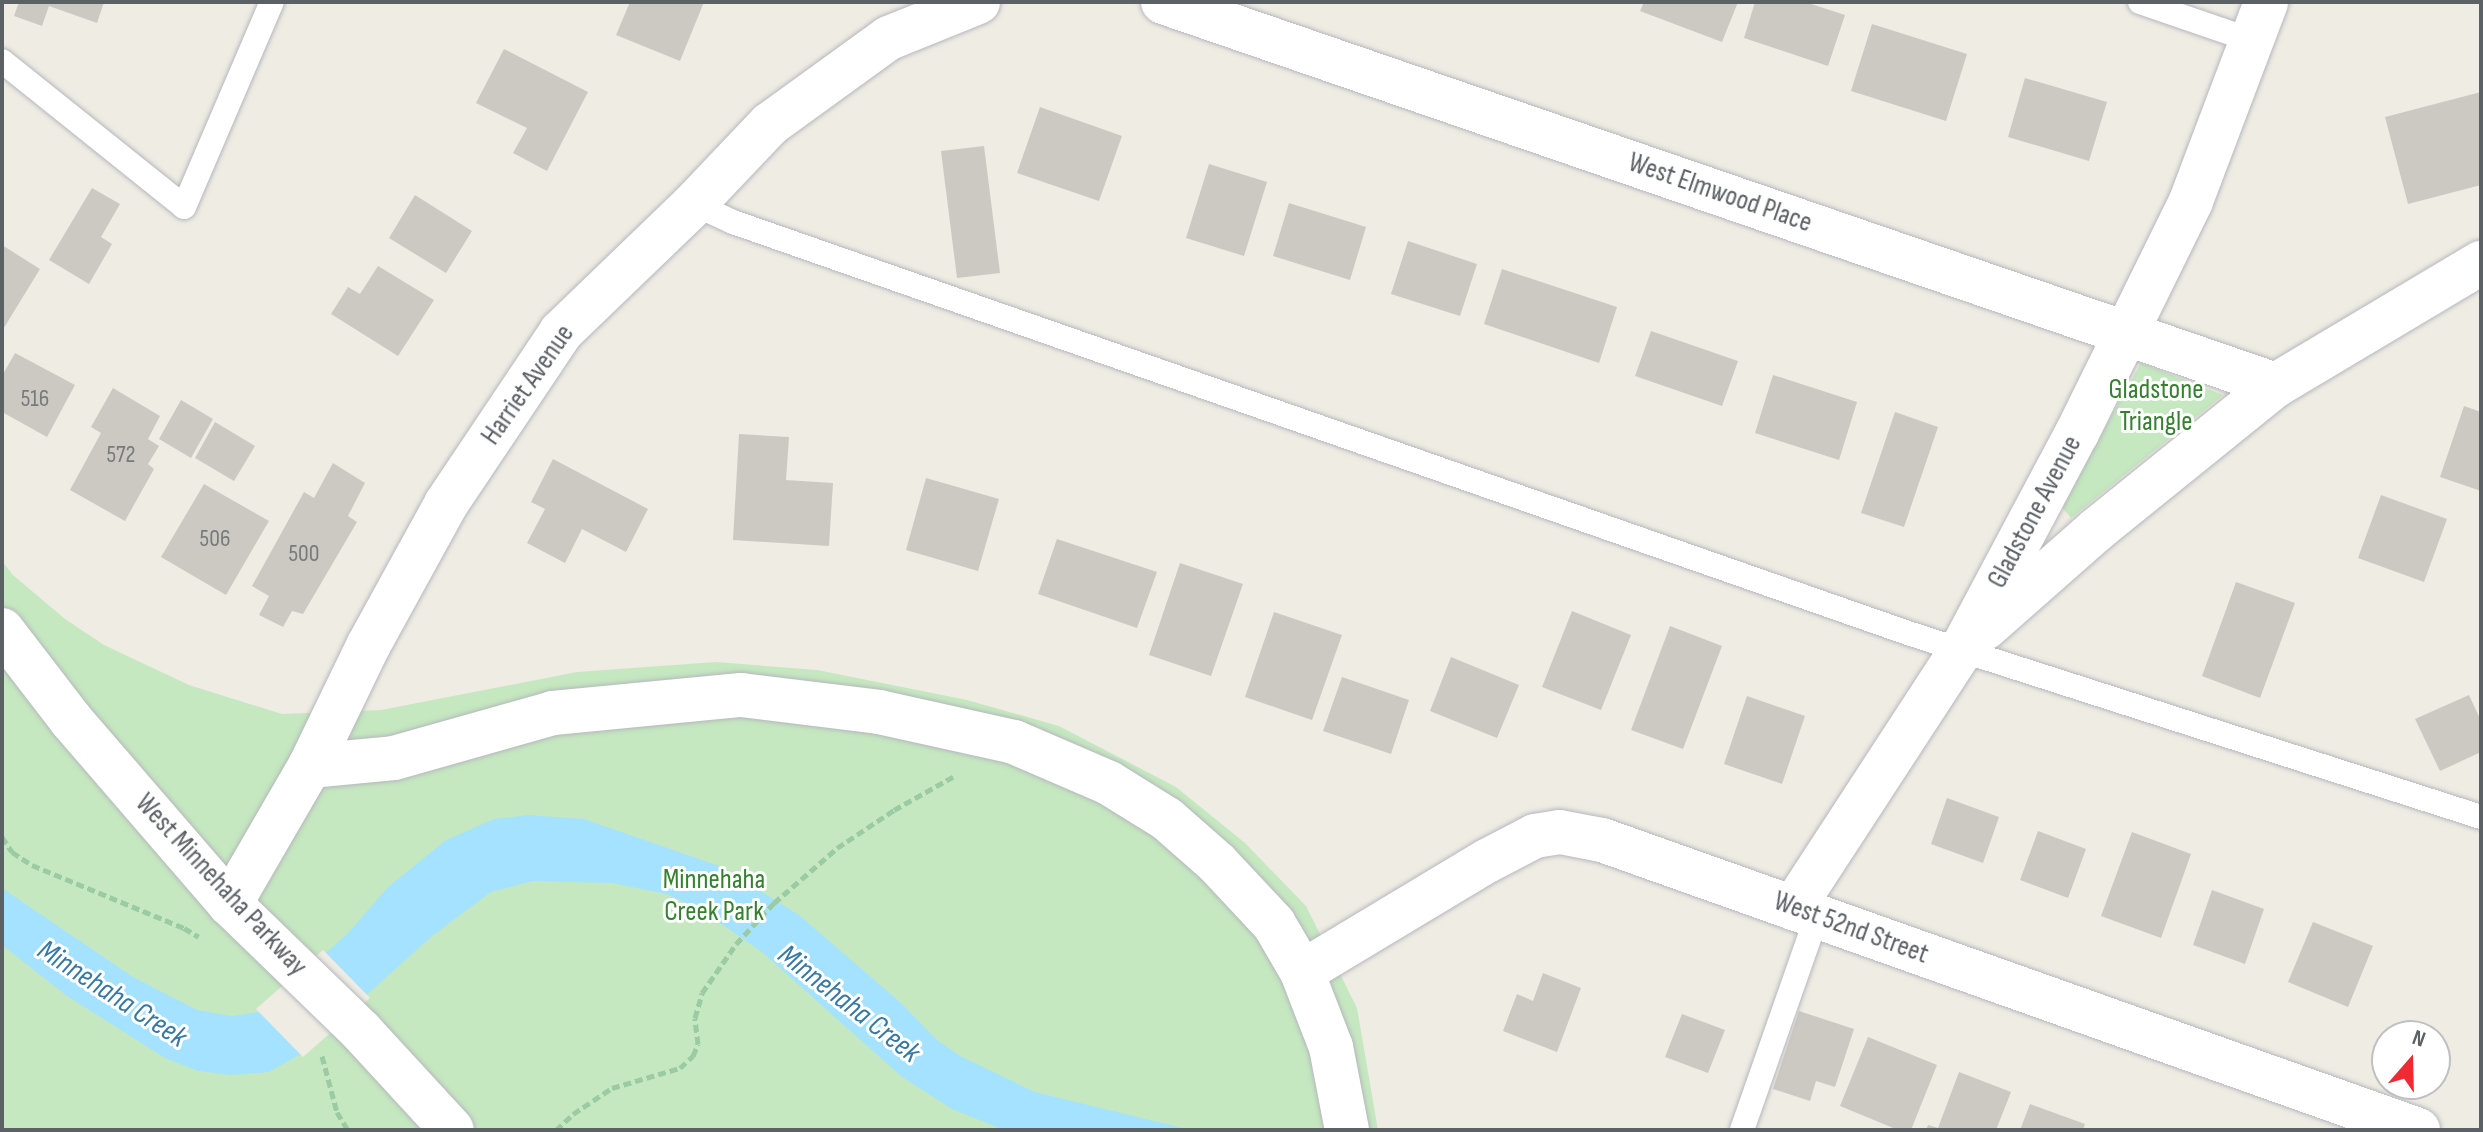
<!DOCTYPE html>
<style>
body{margin:0}
#map{position:relative;width:2483px;height:1132px;overflow:hidden;background:#efece4;font-family:"Sofia Sans Condensed",sans-serif}
div>[style]{position:absolute}
.green>*{inset:0;background:#c5e8c0}
.water>*{inset:0;background:#a5e2ff}
.pier>*{inset:0;background:#efece4}
.building>*{inset:0;background:#ccc9c3}
.path>*{height:5px;margin-top:-2.5px;transform-origin:0;background:repeating-linear-gradient(90deg,#9acba3 0 8px,transparent 0 12px)}
.roads{filter:drop-shadow(0 0 2px #b5b8bc) drop-shadow(0 0 2px #b5b8bc)}
.service>*{height:24px;margin:-12px;padding:0 12px;transform-origin:12px;border-radius:12px;background:#fff}
.minor>*{height:44px;margin:-22px;padding:0 22px;transform-origin:22px;border-radius:22px;background:#fff}
span{translate:-50% -50%;white-space:nowrap;text-align:center;line-height:1.15;-webkit-text-stroke:6px #fff;paint-order:stroke}
.number-label{font-size:24px;color:#787b7c}
.number-label span{-webkit-text-stroke-width:0}
.street-label{font-size:28px;color:#5c6165}
.park-label{font-size:28px;color:#368130}
.water-label{font-size:30px;color:#3879a3;font-style:italic}
.frame{position:absolute;inset:0;border:4px solid #5c6165;pointer-events:none}
.north{position:absolute;left:2371px;top:1020px;width:80px;height:80px;box-sizing:border-box;background:#fff;border:2px solid #bec0c1;border-radius:50%;rotate:20deg;font-size:22px;font-weight:700;line-height:32px;text-align:center;color:#5c6165}
.north::after{content:'';display:block;margin:auto;width:28px;height:36px;background:#ef2a32;clip-path:polygon(50% 0,100% 100%,50% 72%,0 100%)}
</style>
<div id="map">
<div class="green">
<div style="clip-path:polygon(2141px 363px,2223px 395px,2071px 518px,2061px 506px)"></div>
<div style="clip-path:polygon(2px 561px,13px 575px,65px 619px,104px 645px,189px 685px,282px 714px,381px 710px,577px 672px,716px 662px,817px 670px,967px 700px,1059px 726px,1176px 787px,1245px 843px,1306px 906px,1357px 1008px,1378px 1130px,2px 1130px)"></div>
</div>
<div class="water">
<div style="clip-path:polygon(529px 815px,584px 819px,722px 867px,799px 915px,901px 1003px,937px 1040px,960px 1056px,1035px 1092px,1191px 1130px,1004px 1130px,952px 1109px,902px 1077px,762px 952px,698px 908px,666px 894px,612px 883px,533px 881px,491px 892px,432px 936px,301px 1054px,269px 1072px,231px 1075px,198px 1071px,165px 1058px,67px 996px,2px 945px,2px 888px,133px 977px,197px 1010px,232px 1016px,260px 1012px,348px 933px,388px 887px,446px 840px,494px 819px)"></div>
</div>
<div class="pier">
<div style="clip-path:polygon(323px 950px,370px 998px,303px 1057px,256px 1009px)"></div>
</div>
<div class="building">
<div style="clip-path:polygon(19px 2px,104px 2px,97px 23px,49px 6px,42px 26px,14px 16px)"></div>
<div style="clip-path:polygon(630px 2px,704px 2px,680px 61px,616px 35px)"></div>
<div style="clip-path:polygon(1644px 2px,1738px 2px,1722px 42px,1640px 11px)"></div>
<div style="clip-path:polygon(1755px 2px,1805px 2px,1845px 15px,1828px 66px,1744px 38px)"></div>
<div style="clip-path:polygon(1872px 24px,1967px 54px,1946px 121px,1851px 91px)"></div>
<div style="clip-path:polygon(504px 49px,588px 92px,547px 171px,513px 153px,527px 128px,476px 103px)"></div>
<div style="clip-path:polygon(2025px 78px,2107px 102px,2089px 161px,2008px 137px)"></div>
<div style="clip-path:polygon(2481px 92px,2481px 185px,2408px 204px,2385px 117px)"></div>
<div style="clip-path:polygon(1040px 107px,1122px 136px,1099px 201px,1017px 173px)"></div>
<div style="clip-path:polygon(984px 146px,1000px 273px,957px 278px,941px 151px)"></div>
<div style="clip-path:polygon(1209px 164px,1267px 182px,1244px 256px,1186px 238px)"></div>
<div style="clip-path:polygon(92px 188px,120px 204px,101px 237px,112px 244px,89px 284px,49px 260px)"></div>
<div style="clip-path:polygon(415px 195px,472px 231px,446px 273px,389px 238px)"></div>
<div style="clip-path:polygon(1289px 203px,1366px 227px,1350px 280px,1273px 256px)"></div>
<div style="clip-path:polygon(1408px 241px,1477px 264px,1460px 316px,1391px 294px)"></div>
<div style="clip-path:polygon(2px 245px,40px 269px,2px 331px)"></div>
<div style="clip-path:polygon(378px 266px,434px 300px,398px 356px,331px 314px,348px 287px,360px 294px)"></div>
<div style="clip-path:polygon(1502px 269px,1617px 307px,1599px 363px,1484px 324px)"></div>
<div style="clip-path:polygon(1651px 331px,1738px 361px,1722px 406px,1635px 376px)"></div>
<div style="clip-path:polygon(15px 353px,75px 385px,47px 437px,2px 412px,2px 376px)"></div>
<div style="clip-path:polygon(1773px 375px,1857px 402px,1839px 460px,1755px 433px)"></div>
<div style="clip-path:polygon(113px 388px,160px 416px,148px 439px,159px 446px,148px 464px,154px 469px,125px 521px,70px 490px,101px 433px,91px 427px)"></div>
<div style="clip-path:polygon(181px 400px,213px 419px,191px 458px,159px 439px)"></div>
<div style="clip-path:polygon(2464px 406px,2481px 412px,2481px 491px,2440px 477px)"></div>
<div style="clip-path:polygon(1895px 412px,1938px 427px,1904px 527px,1861px 513px)"></div>
<div style="clip-path:polygon(215px 422px,255px 446px,234px 481px,195px 458px)"></div>
<div style="clip-path:polygon(739px 434px,789px 437px,786px 480px,833px 483px,829px 546px,733px 540px)"></div>
<div style="clip-path:polygon(553px 459px,648px 509px,626px 552px,582px 529px,565px 563px,527px 543px,545px 509px,531px 502px)"></div>
<div style="clip-path:polygon(333px 463px,365px 483px,348px 516px,357px 522px,303px 614px,292px 611px,283px 627px,259px 615px,269px 596px,252px 586px,304px 492px,314px 498px)"></div>
<div style="clip-path:polygon(926px 478px,999px 499px,978px 571px,906px 550px)"></div>
<div style="clip-path:polygon(204px 484px,269px 521px,226px 595px,161px 557px)"></div>
<div style="clip-path:polygon(2381px 495px,2447px 519px,2424px 582px,2358px 558px)"></div>
<div style="clip-path:polygon(1057px 539px,1157px 572px,1137px 628px,1038px 594px)"></div>
<div style="clip-path:polygon(1180px 563px,1243px 584px,1211px 676px,1149px 655px)"></div>
<div style="clip-path:polygon(2236px 582px,2295px 603px,2260px 698px,2202px 676px)"></div>
<div style="clip-path:polygon(1572px 611px,1631px 635px,1601px 710px,1542px 687px)"></div>
<div style="clip-path:polygon(1274px 612px,1342px 635px,1312px 720px,1245px 697px)"></div>
<div style="clip-path:polygon(1670px 626px,1722px 646px,1683px 749px,1631px 730px)"></div>
<div style="clip-path:polygon(1451px 657px,1519px 685px,1497px 738px,1430px 711px)"></div>
<div style="clip-path:polygon(1342px 677px,1409px 700px,1391px 754px,1323px 731px)"></div>
<div style="clip-path:polygon(2469px 695px,2481px 721px,2481px 752px,2440px 771px,2415px 719px)"></div>
<div style="clip-path:polygon(1747px 696px,1805px 716px,1782px 784px,1724px 764px)"></div>
<div style="clip-path:polygon(1947px 798px,1999px 817px,1983px 863px,1931px 844px)"></div>
<div style="clip-path:polygon(2038px 831px,2086px 849px,2068px 898px,2020px 880px)"></div>
<div style="clip-path:polygon(2132px 832px,2191px 854px,2161px 938px,2101px 916px)"></div>
<div style="clip-path:polygon(2212px 890px,2264px 909px,2245px 964px,2193px 945px)"></div>
<div style="clip-path:polygon(2313px 922px,2373px 946px,2348px 1007px,2288px 982px)"></div>
<div style="clip-path:polygon(1543px 973px,1581px 988px,1557px 1052px,1503px 1031px,1517px 994px,1533px 1001px)"></div>
<div style="clip-path:polygon(1799px 1011px,1854px 1029px,1835px 1087px,1816px 1081px,1810px 1101px,1773px 1089px)"></div>
<div style="clip-path:polygon(1682px 1014px,1725px 1030px,1708px 1073px,1665px 1057px)"></div>
<div style="clip-path:polygon(1868px 1037px,1937px 1065px,1911px 1130px,1898px 1130px,1840px 1106px)"></div>
<div style="clip-path:polygon(1959px 1072px,2011px 1092px,1996px 1130px,1926px 1130px,1928px 1125px,1938px 1128px)"></div>
<div style="clip-path:polygon(2030px 1104px,2085px 1124px,2083px 1130px,2020px 1130px)"></div>
</div>
<div class="path">
<div style="left:2px;top:837px;width:18px;rotate:56deg"></div>
<div style="left:12px;top:852px;width:24px;rotate:33deg"></div>
<div style="left:32px;top:865px;width:165px;rotate:22.5deg"></div>
<div style="left:184px;top:928px;width:17px;rotate:31deg"></div>
<div style="left:322px;top:1056px;width:58px;rotate:75deg"></div>
<div style="left:337px;top:1112px;width:21px;rotate:59deg"></div>
<div style="left:556px;top:1130px;width:23px;rotate:-43deg"></div>
<div style="left:573px;top:1114px;width:47px;rotate:-33.7deg"></div>
<div style="left:612px;top:1088px;width:71px;rotate:-16.4deg"></div>
<div style="left:680px;top:1068px;width:18px;rotate:-43deg"></div>
<div style="left:693px;top:1056px;width:13px;rotate:-67deg"></div>
<div style="left:698px;top:1044px;width:26px;rotate:-97deg"></div>
<div style="left:695px;top:1018px;width:26px;rotate:-74deg"></div>
<div style="left:702px;top:993px;width:60px;rotate:-55.2deg"></div>
<div style="left:736px;top:944px;width:56px;rotate:-47.2deg"></div>
<div style="left:774px;top:903px;width:84px;rotate:-41.1deg"></div>
<div style="left:837px;top:848px;width:69px;rotate:-33.7deg"></div>
<div style="left:894px;top:810px;width:71px;rotate:-29.4deg"></div>
</div>
<div class="roads">
<div class="service">
<div style="left:2140px;top:2px;width:117px;rotate:18.9deg"></div>
<div style="left:2px;top:61px;width:233px;rotate:38.7deg"></div>
<div style="left:184px;top:207px;width:223px;rotate:-66.8deg"></div>
<div style="left:694px;top:204px;width:43px;rotate:24.8deg"></div>
<div style="left:733px;top:222px;width:1248px;rotate:19.28deg"></div>
<div style="left:1911px;top:634px;width:599px;rotate:17.8deg"></div>
<div style="left:1742px;top:1130px;width:227px;rotate:-70.7deg"></div>
</div>
<div class="minor">
<div style="left:1163px;top:2px;width:1177px;rotate:18.99deg"></div>
<div style="left:1985px;top:628px;width:148px;rotate:-41.4deg"></div>
<div style="left:2096px;top:530px;width:231px;rotate:-38.9deg"></div>
<div style="left:2276px;top:385px;width:239px;rotate:-30.8deg"></div>
<div style="left:2px;top:630px;width:113px;rotate:52.5deg"></div>
<div style="left:71px;top:720px;width:243px;rotate:49.2deg"></div>
<div style="left:230px;top:904px;width:182px;rotate:44.1deg"></div>
<div style="left:361px;top:1031px;width:134px;rotate:47.4deg"></div>
<div style="left:310px;top:766px;width:84px;rotate:-5.4deg"></div>
<div style="left:394px;top:758px;width:165px;rotate:-15.8deg"></div>
<div style="left:553px;top:713px;width:189px;rotate:-5.5deg"></div>
<div style="left:741px;top:695px;width:139px;rotate:7deg"></div>
<div style="left:879px;top:712px;width:138px;rotate:12.5deg"></div>
<div style="left:1014px;top:742px;width:103px;rotate:23.3deg"></div>
<div style="left:1109px;top:783px;width:68px;rotate:31.8deg"></div>
<div style="left:1167px;top:819px;width:67px;rotate:41.3deg"></div>
<div style="left:1217px;top:863px;width:83px;rotate:46.9deg"></div>
<div style="left:1274px;top:924px;width:56px;rotate:59.7deg"></div>
<div style="left:1302px;top:972px;width:80px;rotate:68.9deg"></div>
<div style="left:1331px;top:1047px;width:85px;rotate:79.1deg"></div>
<div style="left:230px;top:904px;width:160px;rotate:-59.9deg"></div>
<div style="left:310px;top:766px;width:133px;rotate:-64.2deg"></div>
<div style="left:368px;top:646px;width:162px;rotate:-61.2deg"></div>
<div style="left:446px;top:504px;width:207px;rotate:-56.2deg"></div>
<div style="left:561px;top:332px;width:185px;rotate:-43.9deg"></div>
<div style="left:694px;top:204px;width:110px;rotate:-46.5deg"></div>
<div style="left:770px;top:124px;width:147px;rotate:-35.9deg"></div>
<div style="left:889px;top:38px;width:96px;rotate:-22deg"></div>
<div style="left:1793px;top:908px;width:309px;rotate:-56.9deg"></div>
<div style="left:1962px;top:649px;width:245px;rotate:-62deg"></div>
<div style="left:2077px;top:433px;width:258px;rotate:-63.8deg"></div>
<div style="left:2191px;top:201px;width:213px;rotate:-69.3deg"></div>
<div style="left:1302px;top:972px;width:216px;rotate:-31deg"></div>
<div style="left:1487px;top:861px;width:54px;rotate:-27.5deg"></div>
<div style="left:1535px;top:836px;width:25px;rotate:-9deg"></div>
<div style="left:1560px;top:832px;width:43px;rotate:10.8deg"></div>
<div style="left:1602px;top:840px;width:866px;rotate:19.56deg"></div>
</div>
</div>
<div class="number-label">
<span style="left:35px;top:399px">516</span>
<span style="left:121px;top:455px">572</span>
<span style="left:215px;top:539px">506</span>
<span style="left:304px;top:554px">500</span>
</div>
<div class="street-label">
<span style="left:1720px;top:193px;rotate:19deg">West Elmwood Place</span>
<span style="left:528px;top:385px;rotate:-55deg">Harriet Avenue</span>
<span style="left:2035px;top:512px;rotate:-62deg">Gladstone Avenue</span>
<span style="left:221px;top:885px;rotate:47deg">West Minnehaha Parkway</span>
<span style="left:1851px;top:928px;rotate:20deg">West 52nd Street</span>
</div>
<div class="park-label">
<span style="left:2156px;top:406px">Gladstone<br>Triangle</span>
<span style="left:714px;top:896px">Minnehaha<br>Creek Park</span>
</div>
<div class="water-label">
<span style="left:112px;top:994px;rotate:33deg">Minnehaha Creek</span>
<span style="left:849px;top:1004px;rotate:38deg">Minnehaha Creek</span>
</div>
<div class="frame"></div>
<div class="north">N</div>
</div>
